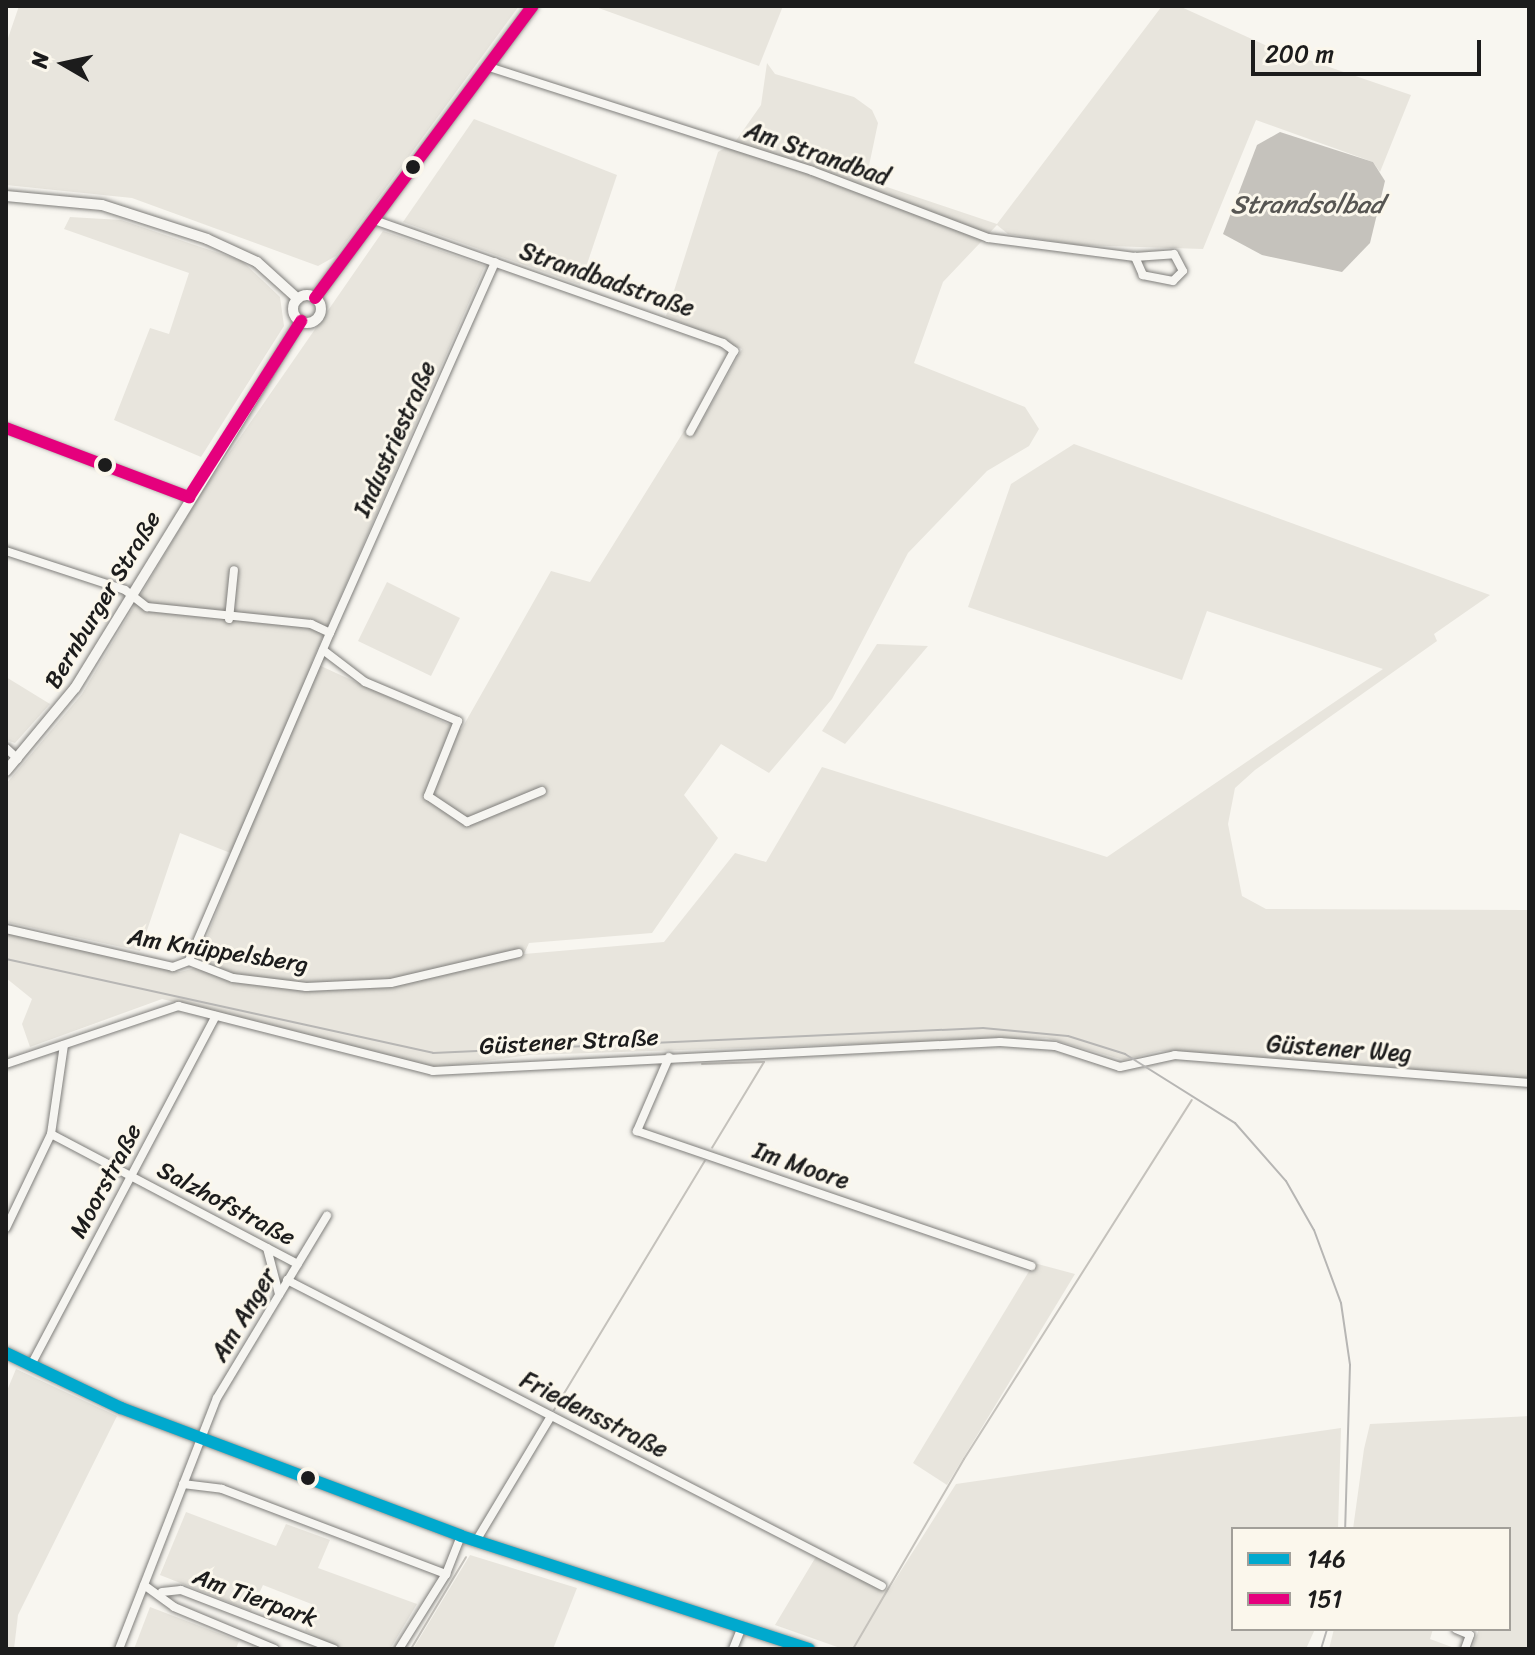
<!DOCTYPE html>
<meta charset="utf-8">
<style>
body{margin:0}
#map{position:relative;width:1535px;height:1655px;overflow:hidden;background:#f8f6f0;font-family:Sriracha,sans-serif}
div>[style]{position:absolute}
.built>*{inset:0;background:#e8e5dd}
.water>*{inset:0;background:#c5c2bc}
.stream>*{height:2px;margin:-1px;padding:0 1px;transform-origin:1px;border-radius:1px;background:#c5c2bc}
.roads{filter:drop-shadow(0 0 2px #7f7e7b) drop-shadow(0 0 2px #7f7e7b)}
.minor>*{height:8px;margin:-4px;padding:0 4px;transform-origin:4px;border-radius:4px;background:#f6f5f1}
.major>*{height:10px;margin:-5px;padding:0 5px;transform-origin:5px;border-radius:5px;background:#f6f5f1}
.major>.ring{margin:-5px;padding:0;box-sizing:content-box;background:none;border:10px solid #f6f5f1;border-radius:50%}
.rail>*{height:2px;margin:-1px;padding:0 1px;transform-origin:1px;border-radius:1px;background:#b7b6b4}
.bus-1>*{height:12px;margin:-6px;padding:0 6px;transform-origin:6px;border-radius:6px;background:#00a9ce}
.bus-2>*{height:12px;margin:-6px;padding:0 6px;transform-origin:6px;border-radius:6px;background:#e5007d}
.dots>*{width:22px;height:22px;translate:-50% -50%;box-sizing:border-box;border:4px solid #fbf7ec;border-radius:50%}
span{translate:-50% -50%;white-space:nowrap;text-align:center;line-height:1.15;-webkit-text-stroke:6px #fbf7ec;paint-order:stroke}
.street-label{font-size:24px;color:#1c1c1c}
.water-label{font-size:26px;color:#575653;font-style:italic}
.frame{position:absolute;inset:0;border:8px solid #1c1c1c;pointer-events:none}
.legend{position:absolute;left:1231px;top:1527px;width:280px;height:104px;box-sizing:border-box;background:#fbf7ec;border:2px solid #a29f99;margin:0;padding:10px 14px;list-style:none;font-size:24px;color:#1c1c1c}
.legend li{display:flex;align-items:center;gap:16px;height:40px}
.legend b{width:40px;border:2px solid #a29f99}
.north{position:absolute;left:24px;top:24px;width:80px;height:80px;-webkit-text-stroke:6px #fbf7ec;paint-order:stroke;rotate:279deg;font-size:22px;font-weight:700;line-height:32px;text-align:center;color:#1c1c1c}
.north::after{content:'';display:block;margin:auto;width:28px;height:36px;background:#1c1c1c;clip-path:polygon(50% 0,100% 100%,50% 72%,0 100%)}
.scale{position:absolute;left:1251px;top:40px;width:230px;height:36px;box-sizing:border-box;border:4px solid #1c1c1c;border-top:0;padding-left:10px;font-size:24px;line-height:28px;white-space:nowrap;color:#1c1c1c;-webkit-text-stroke:6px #fbf7ec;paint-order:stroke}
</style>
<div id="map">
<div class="built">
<div style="clip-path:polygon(19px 6px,519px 6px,336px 256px,318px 266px,132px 198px,6px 185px,6px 44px)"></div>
<div style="clip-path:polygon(593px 6px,783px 6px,759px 66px)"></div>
<div style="clip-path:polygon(1162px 6px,1179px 6px,1265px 45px,1411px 95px,1380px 172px,1373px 162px,1256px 120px,1203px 249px,1077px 245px,1008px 234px,997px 225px,943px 282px,914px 363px,1025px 407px,1039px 429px,1029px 446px,987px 471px,908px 553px,832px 699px,769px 773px,721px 744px,684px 795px,718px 838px,652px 933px,529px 943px,524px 954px,664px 942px,735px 853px,766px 862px,822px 767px,1107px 857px,1383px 669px,1207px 611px,1182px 680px,968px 607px,1011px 484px,1074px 444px,1490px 595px,1434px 634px,1437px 641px,1255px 770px,1235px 788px,1228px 824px,1242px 896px,1266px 909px,1529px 910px,1529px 1079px,1160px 1051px,1124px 1060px,1047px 1038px,530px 1055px,437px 1068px,162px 999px,30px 1047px,22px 1024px,32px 999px,6px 978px,6px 933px,180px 972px,195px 968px,238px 856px,180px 833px,140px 951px,6px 922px,6px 784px,82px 694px,198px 498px,383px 231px,485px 266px,312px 662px,461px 730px,551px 571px,590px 582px,684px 431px,697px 430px,742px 349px,666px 316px,718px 152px,735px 142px,761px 105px,767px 63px,775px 74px,854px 97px,872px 110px,878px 123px,866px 180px,997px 224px)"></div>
<div style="clip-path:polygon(474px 119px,617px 175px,580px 285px,403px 222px)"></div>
<div style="clip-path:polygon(70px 217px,121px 220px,242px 261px,280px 297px,284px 326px,201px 457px,114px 420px,150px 328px,169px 334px,189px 273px,64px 229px)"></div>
<div style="clip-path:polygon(387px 582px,460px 618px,431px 676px,358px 641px)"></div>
<div style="clip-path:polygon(877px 644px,928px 646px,845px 744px,822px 731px)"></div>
<div style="clip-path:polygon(6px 677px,50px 704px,15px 743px,6px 740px)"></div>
<div style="clip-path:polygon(1034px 1263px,1075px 1274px,947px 1485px,913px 1463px)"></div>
<div style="clip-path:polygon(16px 1369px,117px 1416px,18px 1615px,14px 1649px,6px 1649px,6px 1393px)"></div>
<div style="clip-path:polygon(1529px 1416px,1529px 1649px,1472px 1649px,1479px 1629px,1509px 1629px,1509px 1529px,1353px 1529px,1364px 1449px,1370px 1424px)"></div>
<div style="clip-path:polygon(1341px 1428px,1338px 1529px,1233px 1529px,1233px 1629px,1315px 1629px,1306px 1649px,843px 1649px,775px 1625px,817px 1555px,888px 1591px,956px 1484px)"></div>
<div style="clip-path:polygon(186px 1512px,276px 1546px,286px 1524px,330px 1540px,318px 1568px,417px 1604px,390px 1649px,342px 1649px,305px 1631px,314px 1605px,263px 1585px,251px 1611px,160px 1575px)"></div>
<div style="clip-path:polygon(470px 1555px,577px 1588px,553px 1649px,413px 1649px)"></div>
<div style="clip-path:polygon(150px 1607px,239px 1641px,236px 1649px,134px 1649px)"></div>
<div style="clip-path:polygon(1334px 1629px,1433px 1629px,1430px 1639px,1457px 1649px,1329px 1649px)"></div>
</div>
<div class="water">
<div style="clip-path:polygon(1280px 132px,1373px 162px,1385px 181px,1370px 243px,1342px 272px,1262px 255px,1223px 234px,1257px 145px)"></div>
</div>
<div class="stream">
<div style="left:702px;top:1064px;width:62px;rotate:-1.8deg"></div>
<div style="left:764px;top:1062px;width:100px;rotate:121.2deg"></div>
<div style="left:554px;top:1410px;width:291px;rotate:-58.8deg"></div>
<div style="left:411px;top:1649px;width:107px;rotate:-59.1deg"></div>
<div style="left:853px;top:1649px;width:220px;rotate:-59.7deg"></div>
<div style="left:964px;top:1459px;width:425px;rotate:-57.6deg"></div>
</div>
<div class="roads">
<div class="minor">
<div style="left:489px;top:67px;width:339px;rotate:17.8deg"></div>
<div style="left:812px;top:171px;width:188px;rotate:20.8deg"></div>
<div style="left:988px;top:238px;width:148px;rotate:7.4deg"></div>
<div style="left:1135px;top:257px;width:39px;rotate:-4deg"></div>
<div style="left:1174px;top:254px;width:19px;rotate:62deg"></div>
<div style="left:1183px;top:271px;width:14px;rotate:135deg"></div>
<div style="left:1173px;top:281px;width:31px;rotate:-169deg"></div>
<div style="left:1143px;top:275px;width:20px;rotate:-114deg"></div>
<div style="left:377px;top:221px;width:367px;rotate:19.4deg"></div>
<div style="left:723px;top:343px;width:14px;rotate:36deg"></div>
<div style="left:734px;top:351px;width:92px;rotate:118.5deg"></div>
<div style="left:6px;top:428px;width:196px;rotate:20.7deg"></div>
<div style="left:6px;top:551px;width:125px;rotate:18.1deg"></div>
<div style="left:125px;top:590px;width:28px;rotate:38deg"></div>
<div style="left:147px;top:607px;width:165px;rotate:5.9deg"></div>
<div style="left:311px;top:624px;width:21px;rotate:25deg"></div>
<div style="left:330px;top:633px;width:357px;rotate:113.3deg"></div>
<div style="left:229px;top:619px;width:49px;rotate:-84.2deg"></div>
<div style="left:330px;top:633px;width:406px;rotate:-66deg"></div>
<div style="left:323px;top:650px;width:53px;rotate:37.3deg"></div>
<div style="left:365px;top:682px;width:101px;rotate:22.8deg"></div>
<div style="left:458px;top:721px;width:81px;rotate:111.8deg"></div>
<div style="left:428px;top:796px;width:47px;rotate:33.7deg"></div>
<div style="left:467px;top:822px;width:81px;rotate:-22.5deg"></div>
<div style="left:6px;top:748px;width:16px;rotate:43deg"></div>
<div style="left:6px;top:929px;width:171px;rotate:12.8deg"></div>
<div style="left:173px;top:967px;width:17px;rotate:-21deg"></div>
<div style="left:189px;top:961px;width:47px;rotate:21.1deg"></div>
<div style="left:233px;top:978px;width:74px;rotate:7deg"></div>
<div style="left:306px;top:987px;width:85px;rotate:-2.7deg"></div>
<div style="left:391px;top:983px;width:131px;rotate:-13.2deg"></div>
<div style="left:669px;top:1057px;width:81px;rotate:113.4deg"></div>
<div style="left:637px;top:1131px;width:417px;rotate:18.9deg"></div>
<div style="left:6px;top:1064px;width:182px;rotate:-18.6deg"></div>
<div style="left:178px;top:1006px;width:263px;rotate:14.3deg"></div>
<div style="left:433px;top:1071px;width:568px;rotate:-2.93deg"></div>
<div style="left:1000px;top:1042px;width:55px;rotate:4.2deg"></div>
<div style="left:1055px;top:1046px;width:68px;rotate:17.9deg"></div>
<div style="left:1120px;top:1067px;width:56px;rotate:-12.3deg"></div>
<div style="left:1175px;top:1055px;width:355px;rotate:4.5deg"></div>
<div style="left:51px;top:1134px;width:279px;rotate:27.8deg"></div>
<div style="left:6px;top:1228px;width:104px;rotate:-64.4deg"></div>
<div style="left:51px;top:1134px;width:90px;rotate:-81.7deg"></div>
<div style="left:267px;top:1248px;width:48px;rotate:75.4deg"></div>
<div style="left:287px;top:1280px;width:669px;rotate:27.22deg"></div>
<div style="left:31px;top:1365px;width:395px;rotate:-62.1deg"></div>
<div style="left:183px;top:1484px;width:39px;rotate:7deg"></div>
<div style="left:222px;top:1489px;width:240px;rotate:20.8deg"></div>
<div style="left:446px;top:1574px;width:89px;rotate:122.1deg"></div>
<div style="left:476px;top:1541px;width:146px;rotate:-59deg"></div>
<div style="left:446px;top:1574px;width:41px;rotate:-68.5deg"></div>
<div style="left:144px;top:1585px;width:37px;rotate:36deg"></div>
<div style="left:174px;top:1607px;width:109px;rotate:22.6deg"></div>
<div style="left:162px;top:1592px;width:19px;rotate:-6deg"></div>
<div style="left:181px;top:1590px;width:164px;rotate:21.1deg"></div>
<div style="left:1456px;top:1629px;width:15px;rotate:23deg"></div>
<div style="left:1470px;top:1635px;width:15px;rotate:110deg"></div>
<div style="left:119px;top:1649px;width:269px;rotate:-68.7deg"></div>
<div style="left:217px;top:1398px;width:213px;rotate:-58.9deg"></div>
<div style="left:733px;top:1649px;width:24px;rotate:-68deg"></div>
</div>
<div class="major">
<div style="left:6px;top:196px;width:96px;rotate:5.4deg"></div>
<div style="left:102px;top:205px;width:110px;rotate:17.9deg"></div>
<div style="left:207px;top:239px;width:55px;rotate:24.7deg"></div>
<div style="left:257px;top:262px;width:55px;rotate:42.1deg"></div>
<div class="ring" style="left:293px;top:295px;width:18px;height:18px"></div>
<div style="left:315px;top:298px;width:364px;rotate:-53.3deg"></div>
<div style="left:6px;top:771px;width:108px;rotate:-50.3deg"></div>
<div style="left:75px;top:688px;width:431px;rotate:-58.4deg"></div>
<div style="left:6px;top:1353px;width:127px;rotate:25.6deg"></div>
<div style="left:121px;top:1408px;width:363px;rotate:20.6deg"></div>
<div style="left:461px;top:1536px;width:366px;rotate:18deg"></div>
</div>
</div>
<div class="rail">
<div style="left:6px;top:959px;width:437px;rotate:12.4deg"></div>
<div style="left:433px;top:1053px;width:551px;rotate:-2.6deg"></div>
<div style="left:983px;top:1028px;width:85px;rotate:5.4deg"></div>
<div style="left:1068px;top:1036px;width:60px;rotate:17.5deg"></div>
<div style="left:1125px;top:1054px;width:130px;rotate:32.1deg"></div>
<div style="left:1235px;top:1123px;width:77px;rotate:48.7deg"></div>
<div style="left:1286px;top:1181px;width:56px;rotate:60.3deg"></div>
<div style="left:1314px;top:1230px;width:78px;rotate:69.7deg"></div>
<div style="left:1341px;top:1303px;width:63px;rotate:81.7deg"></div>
<div style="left:1350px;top:1365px;width:164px;rotate:91.7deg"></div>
<div style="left:1321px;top:1649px;width:21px;rotate:-73deg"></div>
</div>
<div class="bus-1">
<div style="left:6px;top:1353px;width:127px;rotate:25.6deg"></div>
<div style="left:121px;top:1408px;width:363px;rotate:20.6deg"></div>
<div style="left:461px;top:1536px;width:366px;rotate:18deg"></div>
</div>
<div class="bus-2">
<div style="left:315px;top:298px;width:364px;rotate:-53.3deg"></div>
<div style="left:6px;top:428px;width:196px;rotate:20.7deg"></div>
<div style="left:189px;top:497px;width:209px;rotate:-57.5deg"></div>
</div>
<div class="dots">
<div style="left:413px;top:167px;background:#1c1c1c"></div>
<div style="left:105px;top:465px;background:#1c1c1c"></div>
<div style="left:308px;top:1478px;background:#1c1c1c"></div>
</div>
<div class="street-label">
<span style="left:817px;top:154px;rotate:19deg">Am Strandbad</span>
<span style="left:607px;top:280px;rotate:19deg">Strandbadstraße</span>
<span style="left:395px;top:439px;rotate:-66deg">Industriestraße</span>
<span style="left:103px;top:600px;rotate:-59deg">Bernburger Straße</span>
<span style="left:218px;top:951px;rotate:9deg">Am Knüppelsberg</span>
<span style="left:569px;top:1042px;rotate:-3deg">Güstener Straße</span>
<span style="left:1339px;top:1049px;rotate:4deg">Güstener Weg</span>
<span style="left:801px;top:1166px;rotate:19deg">Im Moore</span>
<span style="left:106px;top:1181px;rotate:-62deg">Moorstraße</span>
<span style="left:226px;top:1204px;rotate:28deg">Salzhofstraße</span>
<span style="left:244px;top:1315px;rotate:-59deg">Am Anger</span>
<span style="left:594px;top:1415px;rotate:27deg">Friedensstraße</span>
<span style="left:255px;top:1598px;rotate:20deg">Am Tierpark</span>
</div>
<div class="water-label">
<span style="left:1307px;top:205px">Strandsolbad</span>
</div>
<div class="frame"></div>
<ul class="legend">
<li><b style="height:10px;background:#00a9ce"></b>146</li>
<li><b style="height:10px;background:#e5007d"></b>151</li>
</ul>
<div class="north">N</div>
<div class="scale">200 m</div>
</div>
